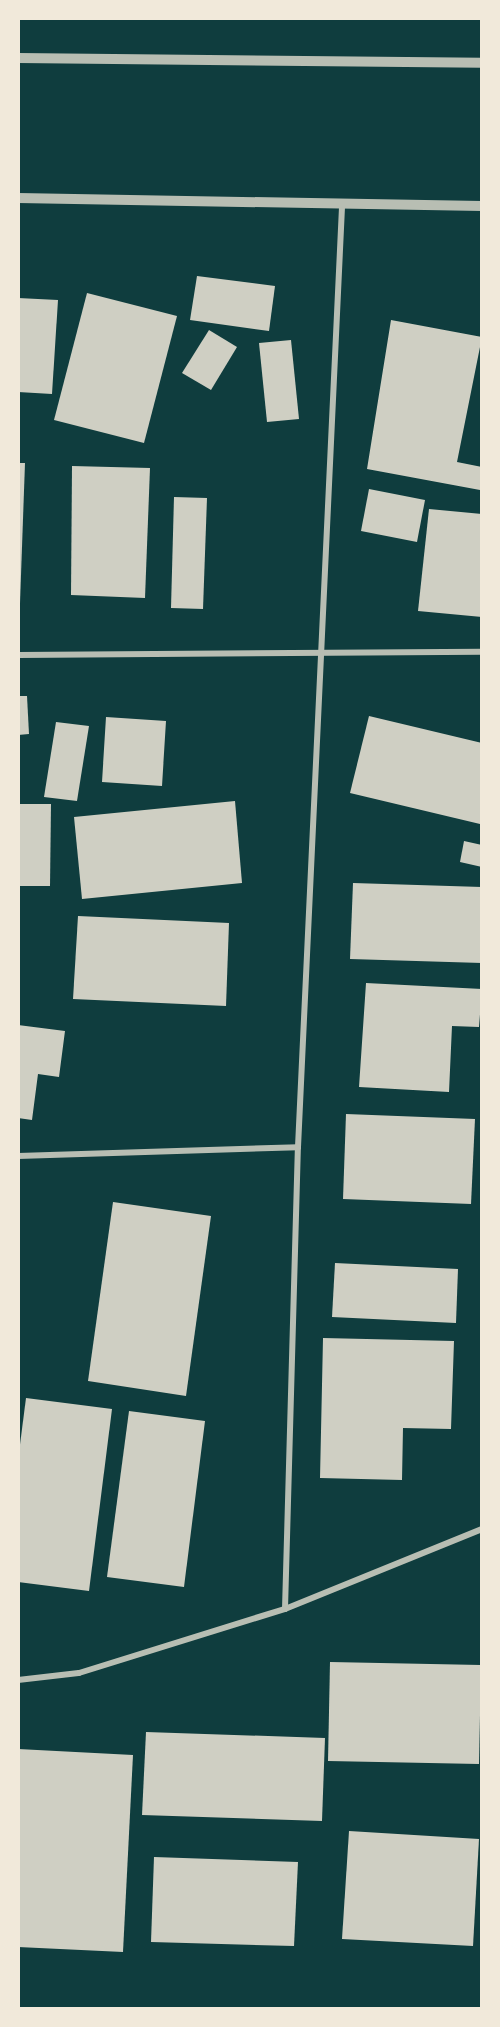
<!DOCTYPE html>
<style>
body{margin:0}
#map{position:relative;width:500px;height:2027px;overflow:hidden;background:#0f3d3e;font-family:Spectral,serif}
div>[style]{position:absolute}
.building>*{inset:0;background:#cfcfc3}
.minor>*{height:6px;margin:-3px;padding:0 3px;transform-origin:3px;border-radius:3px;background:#b8beb3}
.tertiary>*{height:10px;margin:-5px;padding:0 5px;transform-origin:5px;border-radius:5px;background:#b8beb3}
span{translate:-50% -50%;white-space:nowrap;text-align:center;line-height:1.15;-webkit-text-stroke:4.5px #f1e9da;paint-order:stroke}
.frame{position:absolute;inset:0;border:20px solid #f1e9da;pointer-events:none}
</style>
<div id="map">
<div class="building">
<div style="clip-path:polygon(197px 276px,275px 286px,269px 331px,190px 320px)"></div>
<div style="clip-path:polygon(87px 293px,177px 316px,144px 443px,54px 420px)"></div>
<div style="clip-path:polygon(18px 298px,58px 300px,52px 394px,18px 392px)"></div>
<div style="clip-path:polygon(391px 320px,482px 337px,457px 462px,482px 467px,480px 490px,367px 469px)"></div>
<div style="clip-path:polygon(209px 330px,237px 347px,211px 390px,182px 373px)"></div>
<div style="clip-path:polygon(291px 340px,299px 419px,267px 422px,259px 343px)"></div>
<div style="clip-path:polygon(18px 463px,25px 463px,20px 603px,18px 603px)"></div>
<div style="clip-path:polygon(72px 466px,150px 468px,145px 598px,71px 595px)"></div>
<div style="clip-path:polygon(369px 489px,425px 500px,417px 542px,361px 531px)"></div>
<div style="clip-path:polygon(174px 497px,207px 498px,203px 609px,171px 608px)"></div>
<div style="clip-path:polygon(429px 509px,482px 514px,482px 617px,418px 611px)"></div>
<div style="clip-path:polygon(18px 696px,27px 696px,29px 734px,18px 735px)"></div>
<div style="clip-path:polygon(369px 716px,482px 743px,480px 824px,350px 793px)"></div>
<div style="clip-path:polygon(106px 717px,166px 721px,162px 786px,102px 782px)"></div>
<div style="clip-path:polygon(56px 722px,89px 726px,77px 801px,44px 797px)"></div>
<div style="clip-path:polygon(235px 801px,242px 883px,82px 899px,74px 817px)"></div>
<div style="clip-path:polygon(18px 804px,51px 804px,50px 886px,18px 886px)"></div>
<div style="clip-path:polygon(464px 841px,482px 845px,482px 867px,460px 862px)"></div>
<div style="clip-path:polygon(353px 883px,482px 887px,482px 963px,350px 959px)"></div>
<div style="clip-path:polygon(78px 916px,229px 923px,226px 1006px,73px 999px)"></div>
<div style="clip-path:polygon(366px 983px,482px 989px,479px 1027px,452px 1026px,449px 1092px,359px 1087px)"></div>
<div style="clip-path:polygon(18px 1025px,65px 1031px,59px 1077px,38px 1074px,32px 1120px,18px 1118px)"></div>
<div style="clip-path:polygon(346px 1114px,475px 1119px,471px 1204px,343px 1199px)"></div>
<div style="clip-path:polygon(113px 1202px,211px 1216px,186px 1396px,88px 1381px)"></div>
<div style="clip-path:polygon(335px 1263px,458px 1269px,456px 1323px,332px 1317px)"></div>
<div style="clip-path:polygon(323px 1338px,454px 1341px,451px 1429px,403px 1428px,402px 1480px,320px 1478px)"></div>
<div style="clip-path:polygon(26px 1398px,112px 1409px,89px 1591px,18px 1582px,18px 1460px)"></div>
<div style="clip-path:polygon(129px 1411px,205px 1421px,184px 1587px,107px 1577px)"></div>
<div style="clip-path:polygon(330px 1662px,481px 1665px,479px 1764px,328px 1761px)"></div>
<div style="clip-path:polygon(146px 1732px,325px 1738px,322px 1821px,142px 1815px)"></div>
<div style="clip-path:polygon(18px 1749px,133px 1755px,123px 1952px,18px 1947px)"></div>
<div style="clip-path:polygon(349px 1831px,479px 1839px,473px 1946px,342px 1939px)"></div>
<div style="clip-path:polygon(154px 1857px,298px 1862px,294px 1946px,151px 1942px)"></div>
</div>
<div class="minor">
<div style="left:18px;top:655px;width:464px;rotate:-0.4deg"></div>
<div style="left:18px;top:1156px;width:280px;rotate:-1.8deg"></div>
<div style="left:285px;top:1609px;width:462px;rotate:-88.4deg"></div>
<div style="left:298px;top:1147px;width:941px;rotate:-87.32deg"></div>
<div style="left:18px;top:1680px;width:61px;rotate:-6.5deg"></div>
<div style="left:79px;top:1673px;width:216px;rotate:-17.3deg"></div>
<div style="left:285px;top:1609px;width:213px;rotate:-22.1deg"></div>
</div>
<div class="tertiary">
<div style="left:18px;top:58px;width:464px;rotate:0.6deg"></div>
<div style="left:18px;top:198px;width:464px;rotate:1deg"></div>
</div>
<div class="frame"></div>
</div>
